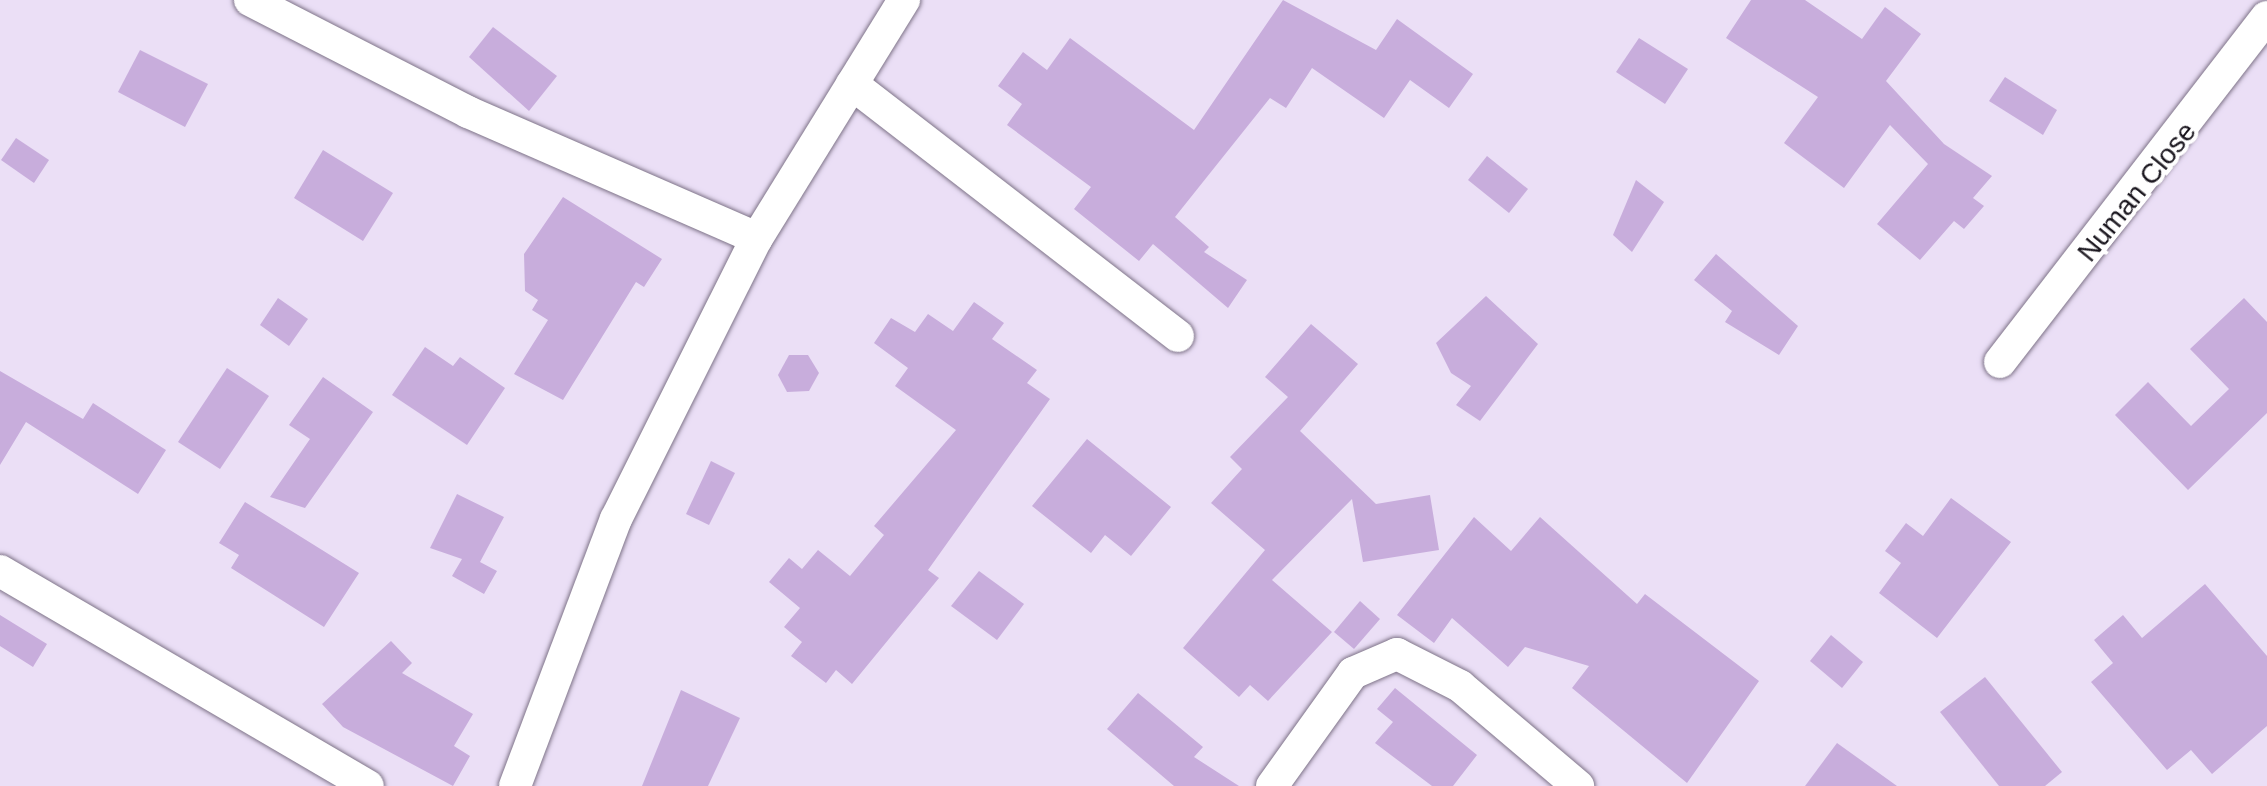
<!DOCTYPE html>
<style>
body{margin:0}
#map{position:relative;width:2267px;height:786px;overflow:hidden;background:#ebdff6;font-family:Arial,sans-serif}
div>[style]{position:absolute}
.building>*{inset:0;background:#c8addc}
.roads{filter:drop-shadow(0 0 2px #7e7388) drop-shadow(0 0 2px #7e7388)}
.minor>*{height:32px;margin:-16px;padding:0 16px;transform-origin:16px;border-radius:16px;background:#fff}
span{translate:-50% -50%;white-space:nowrap;text-align:center;line-height:1.15;-webkit-text-stroke:8px #fff;paint-order:stroke}
.street-label{font-size:28px;color:#19151d}
</style>
<div id="map">
<div class="building">
<div style="clip-path:polygon(1283px 0,1376px 50px,1397px 19px,1473px 74px,1449px 108px,1410px 80px,1384px 118px,1312px 68px,1286px 108px,1270px 98px,1175px 217px,1209px 247px,1204px 252px,1247px 280px,1228px 308px,1153px 244px,1139px 261px,1074px 209px,1091px 187px,1007px 125px,1022px 104px,998px 86px,1023px 52px,1047px 70px,1070px 38px,1194px 130px)"></div>
<div style="clip-path:polygon(1751px 0,1805px 0,1862px 39px,1885px 7px,1921px 34px,1886px 81px,1944px 144px,1992px 176px,1973px 198px,1984px 206px,1964px 229px,1954px 221px,1920px 260px,1877px 224px,1928px 164px,1890px 125px,1844px 188px,1784px 143px,1818px 97px,1726px 38px)"></div>
<div style="clip-path:polygon(493px 27px,557px 76px,529px 111px,469px 57px)"></div>
<div style="clip-path:polygon(1639px 38px,1688px 69px,1665px 104px,1616px 72px)"></div>
<div style="clip-path:polygon(140px 50px,208px 84px,185px 127px,118px 92px)"></div>
<div style="clip-path:polygon(2005px 77px,2057px 110px,2043px 135px,1989px 101px)"></div>
<div style="clip-path:polygon(16px 138px,49px 160px,34px 183px,1px 160px)"></div>
<div style="clip-path:polygon(323px 150px,393px 193px,363px 241px,294px 198px)"></div>
<div style="clip-path:polygon(1487px 156px,1528px 189px,1509px 213px,1468px 180px)"></div>
<div style="clip-path:polygon(1636px 180px,1664px 202px,1632px 252px,1613px 235px)"></div>
<div style="clip-path:polygon(563px 197px,662px 259px,644px 287px,636px 282px,563px 400px,514px 374px,548px 320px,532px 310px,538px 300px,525px 291px,524px 254px)"></div>
<div style="clip-path:polygon(1716px 254px,1798px 326px,1779px 355px,1725px 322px,1732px 311px,1694px 280px)"></div>
<div style="clip-path:polygon(1486px 296px,1538px 344px,1480px 421px,1456px 405px,1471px 386px,1451px 373px,1436px 343px)"></div>
<div style="clip-path:polygon(278px 298px,308px 319px,289px 346px,260px 325px)"></div>
<div style="clip-path:polygon(2244px 298px,2267px 322px,2267px 413px,2188px 490px,2115px 415px,2148px 382px,2191px 426px,2229px 389px,2190px 349px)"></div>
<div style="clip-path:polygon(974px 302px,1004px 323px,992px 339px,1037px 370px,1027px 383px,1050px 399px,928px 570px,939px 578px,852px 684px,836px 670px,826px 683px,791px 656px,802px 642px,784px 627px,800px 608px,769px 582px,789px 558px,802px 569px,818px 550px,850px 576px,884px 535px,874px 526px,956px 430px,895px 386px,908px 368px,874px 343px,891px 318px,915px 332px,928px 314px,953px 331px)"></div>
<div style="clip-path:polygon(1311px 324px,1358px 364px,1300px 431px,1376px 504px,1430px 495px,1439px 550px,1363px 562px,1352px 499px,1272px 580px,1332px 632px,1268px 701px,1250px 685px,1239px 697px,1183px 648px,1265px 550px,1211px 503px,1242px 469px,1230px 457px,1288px 397px,1265px 377px)"></div>
<div style="clip-path:polygon(425px 347px,453px 366px,460px 357px,505px 388px,467px 445px,392px 395px)"></div>
<div style="clip-path:polygon(789px 355px,808px 355px,819px 373px,809px 391px,787px 392px,778px 375px)"></div>
<div style="clip-path:polygon(227px 368px,269px 396px,220px 469px,178px 442px)"></div>
<div style="clip-path:polygon(0 371px,83px 419px,93px 403px,166px 450px,138px 494px,26px 422px,0 465px)"></div>
<div style="clip-path:polygon(323px 377px,373px 412px,305px 508px,270px 497px,310px 439px,289px 425px)"></div>
<div style="clip-path:polygon(1087px 439px,1171px 507px,1131px 556px,1105px 535px,1091px 553px,1032px 506px)"></div>
<div style="clip-path:polygon(711px 461px,735px 473px,709px 525px,686px 514px)"></div>
<div style="clip-path:polygon(457px 494px,504px 517px,480px 562px,497px 571px,484px 594px,452px 576px,462px 559px,430px 548px)"></div>
<div style="clip-path:polygon(1951px 498px,2011px 542px,1937px 638px,1879px 593px,1901px 563px,1885px 551px,1906px 523px,1923px 536px)"></div>
<div style="clip-path:polygon(245px 502px,359px 573px,324px 627px,231px 568px,239px 555px,219px 543px)"></div>
<div style="clip-path:polygon(1474px 517px,1511px 551px,1540px 517px,1637px 604px,1645px 594px,1759px 681px,1687px 783px,1572px 688px,1589px 666px,1525px 647px,1508px 667px,1452px 618px,1434px 643px,1397px 615px)"></div>
<div style="clip-path:polygon(979px 571px,1024px 604px,997px 640px,951px 606px)"></div>
<div style="clip-path:polygon(2205px 584px,2267px 656px,2267px 726px,2212px 774px,2191px 750px,2167px 770px,2091px 682px,2113px 663px,2094px 640px,2123px 615px,2142px 638px)"></div>
<div style="clip-path:polygon(1360px 601px,1380px 619px,1354px 649px,1334px 632px)"></div>
<div style="clip-path:polygon(0 615px,47px 644px,33px 667px,0 646px)"></div>
<div style="clip-path:polygon(1831px 635px,1863px 662px,1842px 688px,1810px 661px)"></div>
<div style="clip-path:polygon(391px 641px,412px 663px,402px 673px,473px 714px,454px 746px,470px 756px,453px 786px,343px 727px,322px 704px)"></div>
<div style="clip-path:polygon(1985px 677px,2062px 772px,2045px 786px,1999px 786px,1940px 712px)"></div>
<div style="clip-path:polygon(1395px 688px,1477px 755px,1453px 786px,1432px 786px,1375px 743px,1393px 722px,1377px 709px)"></div>
<div style="clip-path:polygon(681px 690px,740px 718px,708px 786px,642px 786px)"></div>
<div style="clip-path:polygon(1138px 693px,1203px 747px,1194px 757px,1239px 786px,1174px 786px,1107px 729px)"></div>
<div style="clip-path:polygon(1837px 743px,1897px 786px,1805px 786px)"></div>
</div>
<div class="roads">
<div class="minor">
<div style="left:250px;top:0;width:245px;rotate:27.2deg"></div>
<div style="left:468px;top:112px;width:315px;rotate:23.6deg"></div>
<div style="left:852px;top:84px;width:412px;rotate:37.7deg"></div>
<div style="left:2000px;top:362px;width:436px;rotate:-52.3deg"></div>
<div style="left:0;top:571px;width:426px;rotate:30.3deg"></div>
<div style="left:515px;top:786px;width:285px;rotate:-69.3deg"></div>
<div style="left:616px;top:519px;width:314px;rotate:-63.4deg"></div>
<div style="left:757px;top:238px;width:280px;rotate:-58.3deg"></div>
<div style="left:1272px;top:786px;width:139px;rotate:-54.4deg"></div>
<div style="left:1353px;top:673px;width:48px;rotate:-23.4deg"></div>
<div style="left:1397px;top:654px;width:71px;rotate:26.9deg"></div>
<div style="left:1460px;top:686px;width:155px;rotate:40.3deg"></div>
</div>
</div>
<div class="street-label">
<span style="left:2137px;top:192px;rotate:-51deg">Numan Close</span>
</div>
</div>
